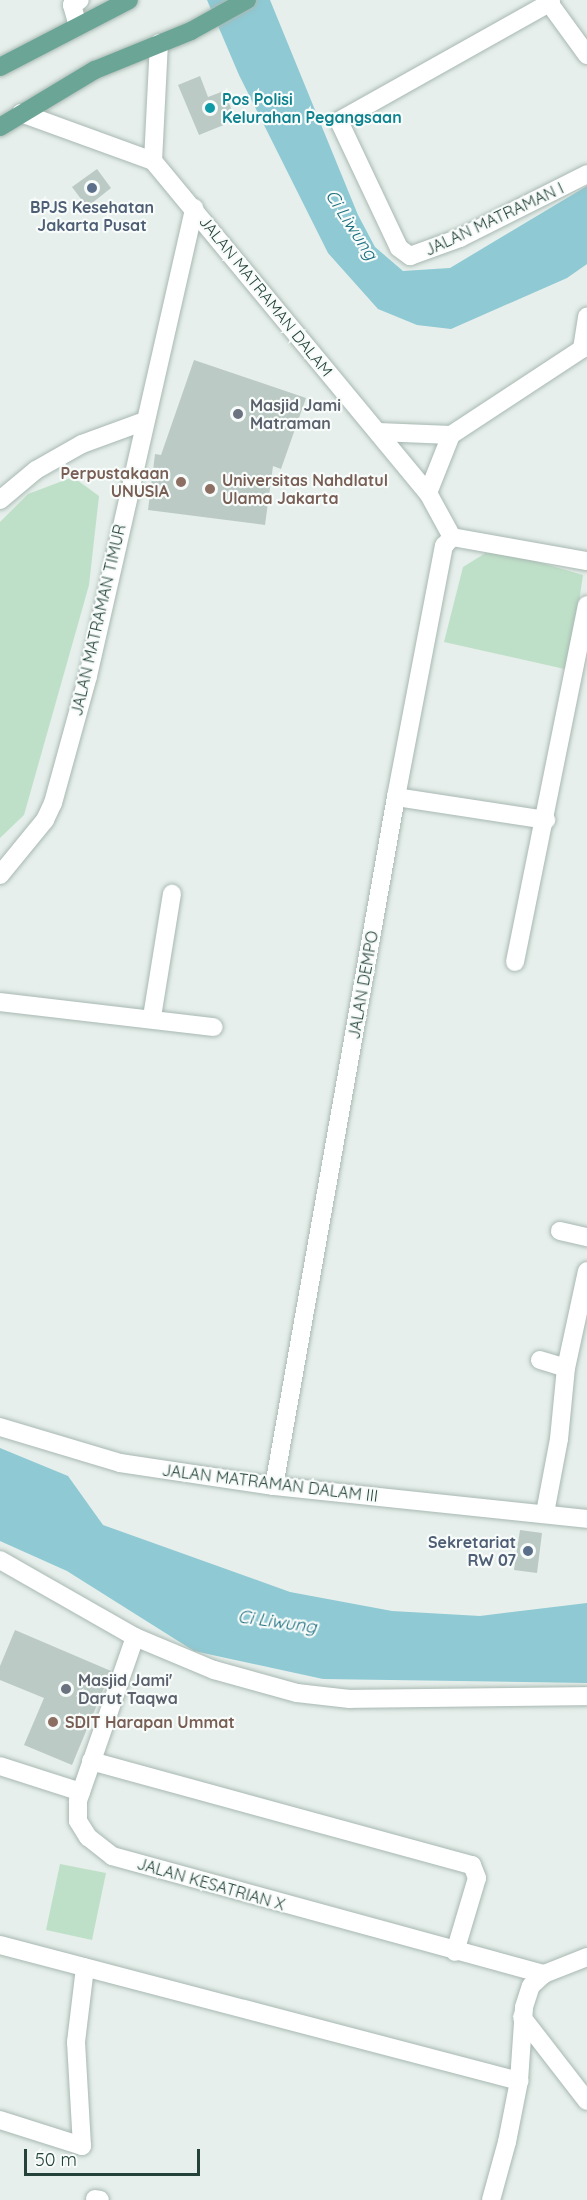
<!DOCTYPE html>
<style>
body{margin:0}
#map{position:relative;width:587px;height:2200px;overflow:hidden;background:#e6efeb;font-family:Quicksand,sans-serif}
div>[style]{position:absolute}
.green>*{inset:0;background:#bfe0c8}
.water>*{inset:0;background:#8ec9d4}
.building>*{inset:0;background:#bbcac4}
.roads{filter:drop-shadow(0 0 2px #a8b8b2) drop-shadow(0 0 2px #a8b8b2)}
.street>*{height:18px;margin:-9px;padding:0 9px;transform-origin:9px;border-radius:9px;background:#fff}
.primary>*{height:18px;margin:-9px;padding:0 9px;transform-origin:9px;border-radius:9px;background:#6aa596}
.dots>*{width:16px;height:16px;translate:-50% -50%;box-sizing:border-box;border:3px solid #f7fbf9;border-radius:50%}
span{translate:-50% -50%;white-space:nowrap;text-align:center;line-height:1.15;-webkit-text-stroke:4.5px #f7fbf9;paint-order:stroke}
.culture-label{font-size:16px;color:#0d838f;font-weight:700}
.left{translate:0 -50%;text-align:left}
.service-label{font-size:16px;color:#4e5e75;font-weight:700}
.right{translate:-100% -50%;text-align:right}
.street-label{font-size:16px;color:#24423a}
.worship-label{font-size:16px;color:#5b616d;font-weight:700}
.education-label{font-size:16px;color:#785e54;font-weight:700}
.water-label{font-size:18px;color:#1c6f80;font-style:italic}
.scale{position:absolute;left:24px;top:2149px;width:176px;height:27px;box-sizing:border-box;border:3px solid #24423a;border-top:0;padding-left:8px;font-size:18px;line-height:21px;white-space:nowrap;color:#24423a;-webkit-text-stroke:4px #f7fbf9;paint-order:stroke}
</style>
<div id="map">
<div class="green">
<div style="clip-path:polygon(73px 477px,99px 496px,89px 585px,24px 815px,0 838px,0 522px,28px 494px)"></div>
<div style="clip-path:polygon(492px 549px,583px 575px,569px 670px,444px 642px,463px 567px)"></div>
<div style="clip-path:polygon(60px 1864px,106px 1873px,92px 1940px,46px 1930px)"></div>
</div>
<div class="water">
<div style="clip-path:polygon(207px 0,270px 0,358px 215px,375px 247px,403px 271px,450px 268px,587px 186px,587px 264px,567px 278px,451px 329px,417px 325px,378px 309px,328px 253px,239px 75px)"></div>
<div style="clip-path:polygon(0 1448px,68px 1476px,103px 1525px,290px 1592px,392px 1611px,480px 1616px,587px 1603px,587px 1683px,323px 1679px,194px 1651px,67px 1571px,0 1541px)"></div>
</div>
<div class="building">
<div style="clip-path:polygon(200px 76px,208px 97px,224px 91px,236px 120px,199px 135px,178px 85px)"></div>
<div style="clip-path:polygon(97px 169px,111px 188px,87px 207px,72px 187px)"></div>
<div style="clip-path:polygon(194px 360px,306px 398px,281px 469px,273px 466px,265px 525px,148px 510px,155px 454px,161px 455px)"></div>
<div style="clip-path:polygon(520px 1530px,542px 1533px,537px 1573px,514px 1570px)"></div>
<div style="clip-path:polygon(15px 1630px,111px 1671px,72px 1765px,24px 1745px,44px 1698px,0 1680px,0 1666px)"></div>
</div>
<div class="roads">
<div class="street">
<div style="left:547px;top:0;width:68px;rotate:54deg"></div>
<div style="left:551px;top:2px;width:243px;rotate:150.7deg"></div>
<div style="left:339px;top:121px;width:140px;rotate:64.7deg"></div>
<div style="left:399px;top:248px;width:14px;rotate:36deg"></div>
<div style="left:410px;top:256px;width:53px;rotate:-19.8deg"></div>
<div style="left:460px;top:238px;width:142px;rotate:-26.7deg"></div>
<div style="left:78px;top:26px;width:22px;rotate:-106deg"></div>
<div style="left:72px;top:5px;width:9px;rotate:-32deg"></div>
<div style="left:21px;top:113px;width:140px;rotate:20deg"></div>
<div style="left:153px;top:161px;width:431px;rotate:50.4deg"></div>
<div style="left:428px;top:493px;width:50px;rotate:61.4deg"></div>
<div style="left:153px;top:161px;width:118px;rotate:-87.1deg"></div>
<div style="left:582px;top:349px;width:33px;rotate:-81deg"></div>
<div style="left:378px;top:432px;width:73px;rotate:2.4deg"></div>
<div style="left:451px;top:435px;width:157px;rotate:-33.3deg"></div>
<div style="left:428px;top:493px;width:62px;rotate:-68.4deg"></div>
<div style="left:0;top:500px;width:47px;rotate:-39.8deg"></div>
<div style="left:36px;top:470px;width:53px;rotate:-29.5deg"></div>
<div style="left:82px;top:444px;width:64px;rotate:-20.1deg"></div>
<div style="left:452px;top:537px;width:137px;rotate:10.1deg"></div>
<div style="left:396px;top:797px;width:152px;rotate:8.7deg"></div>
<div style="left:0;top:875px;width:71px;rotate:-50.7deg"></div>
<div style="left:45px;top:820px;width:19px;rotate:-65deg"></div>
<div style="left:53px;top:803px;width:132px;rotate:-74.6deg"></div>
<div style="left:88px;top:676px;width:480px;rotate:-77.2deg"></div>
<div style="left:515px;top:962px;width:364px;rotate:-78.6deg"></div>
<div style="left:0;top:1002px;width:215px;rotate:6.7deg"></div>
<div style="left:152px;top:1017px;width:125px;rotate:-80.8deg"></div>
<div style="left:560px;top:1231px;width:28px;rotate:13deg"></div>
<div style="left:540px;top:1360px;width:27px;rotate:17deg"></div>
<div style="left:0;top:1427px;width:125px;rotate:16.7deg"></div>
<div style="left:120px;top:1463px;width:156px;rotate:8.5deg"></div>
<div style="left:274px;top:1486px;width:315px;rotate:6deg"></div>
<div style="left:274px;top:1486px;width:700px;rotate:-79.96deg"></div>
<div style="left:396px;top:797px;width:256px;rotate:-79.2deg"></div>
<div style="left:444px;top:546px;width:12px;rotate:-48deg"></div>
<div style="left:545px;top:1513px;width:75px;rotate:-79.3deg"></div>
<div style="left:559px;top:1439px;width:71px;rotate:-84.4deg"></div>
<div style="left:566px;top:1368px;width:99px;rotate:-77.8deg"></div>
<div style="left:0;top:1560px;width:155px;rotate:29.7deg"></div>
<div style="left:135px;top:1637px;width:86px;rotate:22.7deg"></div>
<div style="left:214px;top:1670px;width:86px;rotate:15.5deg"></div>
<div style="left:297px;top:1693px;width:53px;rotate:6.5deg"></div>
<div style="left:350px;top:1699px;width:237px;rotate:-0.7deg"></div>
<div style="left:135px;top:1637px;width:174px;rotate:109.2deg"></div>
<div style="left:78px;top:1801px;width:20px;rotate:90deg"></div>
<div style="left:78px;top:1821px;width:19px;rotate:58deg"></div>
<div style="left:88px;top:1837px;width:31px;rotate:38deg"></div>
<div style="left:112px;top:1856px;width:448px;rotate:15.3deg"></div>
<div style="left:91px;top:1761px;width:395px;rotate:15.3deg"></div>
<div style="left:472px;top:1865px;width:14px;rotate:69deg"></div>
<div style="left:477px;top:1878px;width:77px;rotate:106.6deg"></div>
<div style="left:0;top:1766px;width:85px;rotate:17.8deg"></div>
<div style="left:0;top:1945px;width:537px;rotate:14.68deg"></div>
<div style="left:522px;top:2017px;width:106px;rotate:52.3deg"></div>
<div style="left:0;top:2120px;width:86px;rotate:17.6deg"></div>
<div style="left:82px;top:2146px;width:104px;rotate:-93.3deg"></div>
<div style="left:76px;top:2042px;width:75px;rotate:-83.1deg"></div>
<div style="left:95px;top:2199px;width:5px;rotate:11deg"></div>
<div style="left:491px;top:2200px;width:60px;rotate:-74.6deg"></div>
<div style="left:507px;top:2142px;width:62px;rotate:-78.9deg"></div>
<div style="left:519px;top:2081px;width:74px;rotate:-86.1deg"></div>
<div style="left:524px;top:2007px;width:22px;rotate:-72deg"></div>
<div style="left:531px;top:1986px;width:18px;rotate:-43deg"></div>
<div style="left:544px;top:1974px;width:46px;rotate:-21.6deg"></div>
</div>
<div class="primary">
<div style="left:0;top:67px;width:145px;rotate:-27.4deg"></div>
<div style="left:0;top:127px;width:111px;rotate:-31deg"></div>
<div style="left:95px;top:70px;width:104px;rotate:-22.1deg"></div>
<div style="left:191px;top:31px;width:64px;rotate:-29deg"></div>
</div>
</div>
<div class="dots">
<div style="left:210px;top:108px;background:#0f9aa8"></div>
<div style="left:92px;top:188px;background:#5c6f8a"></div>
<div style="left:238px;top:414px;background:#6b7280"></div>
<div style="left:181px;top:482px;background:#8d6e63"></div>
<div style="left:210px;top:489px;background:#8d6e63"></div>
<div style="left:528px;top:1551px;background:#5c6f8a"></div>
<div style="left:66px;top:1689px;background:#6b7280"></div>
<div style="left:53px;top:1722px;background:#8d6e63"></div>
</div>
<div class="culture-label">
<span class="left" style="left:222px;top:108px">Pos Polisi<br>Kelurahan Pegangsaan</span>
</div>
<div class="service-label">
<span style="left:92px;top:216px">BPJS Kesehatan<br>Jakarta Pusat</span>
<span class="right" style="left:516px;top:1551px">Sekretariat<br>RW 07</span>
</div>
<div class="street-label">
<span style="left:494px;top:219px;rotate:-25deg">JALAN MATRAMAN I</span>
<span style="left:266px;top:296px;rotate:51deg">JALAN MATRAMAN DALAM</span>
<span style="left:98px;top:620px;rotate:-77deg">JALAN MATRAMAN TIMUR</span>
<span style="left:363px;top:985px;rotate:-80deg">JALAN DEMPO</span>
<span style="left:270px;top:1483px;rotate:7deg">JALAN MATRAMAN DALAM III</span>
<span style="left:211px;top:1884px;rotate:16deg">JALAN KESATRIAN X</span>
</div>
<div class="worship-label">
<span class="left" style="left:250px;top:414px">Masjid Jami<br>Matraman</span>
<span class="left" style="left:78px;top:1689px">Masjid Jami'<br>Darut Taqwa</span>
</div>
<div class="education-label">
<span class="right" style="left:169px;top:482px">Perpustakaan<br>UNUSIA</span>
<span class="left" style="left:222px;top:489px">Universitas Nahdlatul<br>Ulama Jakarta</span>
<span class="left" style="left:65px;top:1722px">SDIT Harapan Ummat</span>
</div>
<div class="water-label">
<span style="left:351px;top:225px;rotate:57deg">Ci Liwung</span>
<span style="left:277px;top:1622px;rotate:8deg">Ci Liwung</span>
</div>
<div class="scale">50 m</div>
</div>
